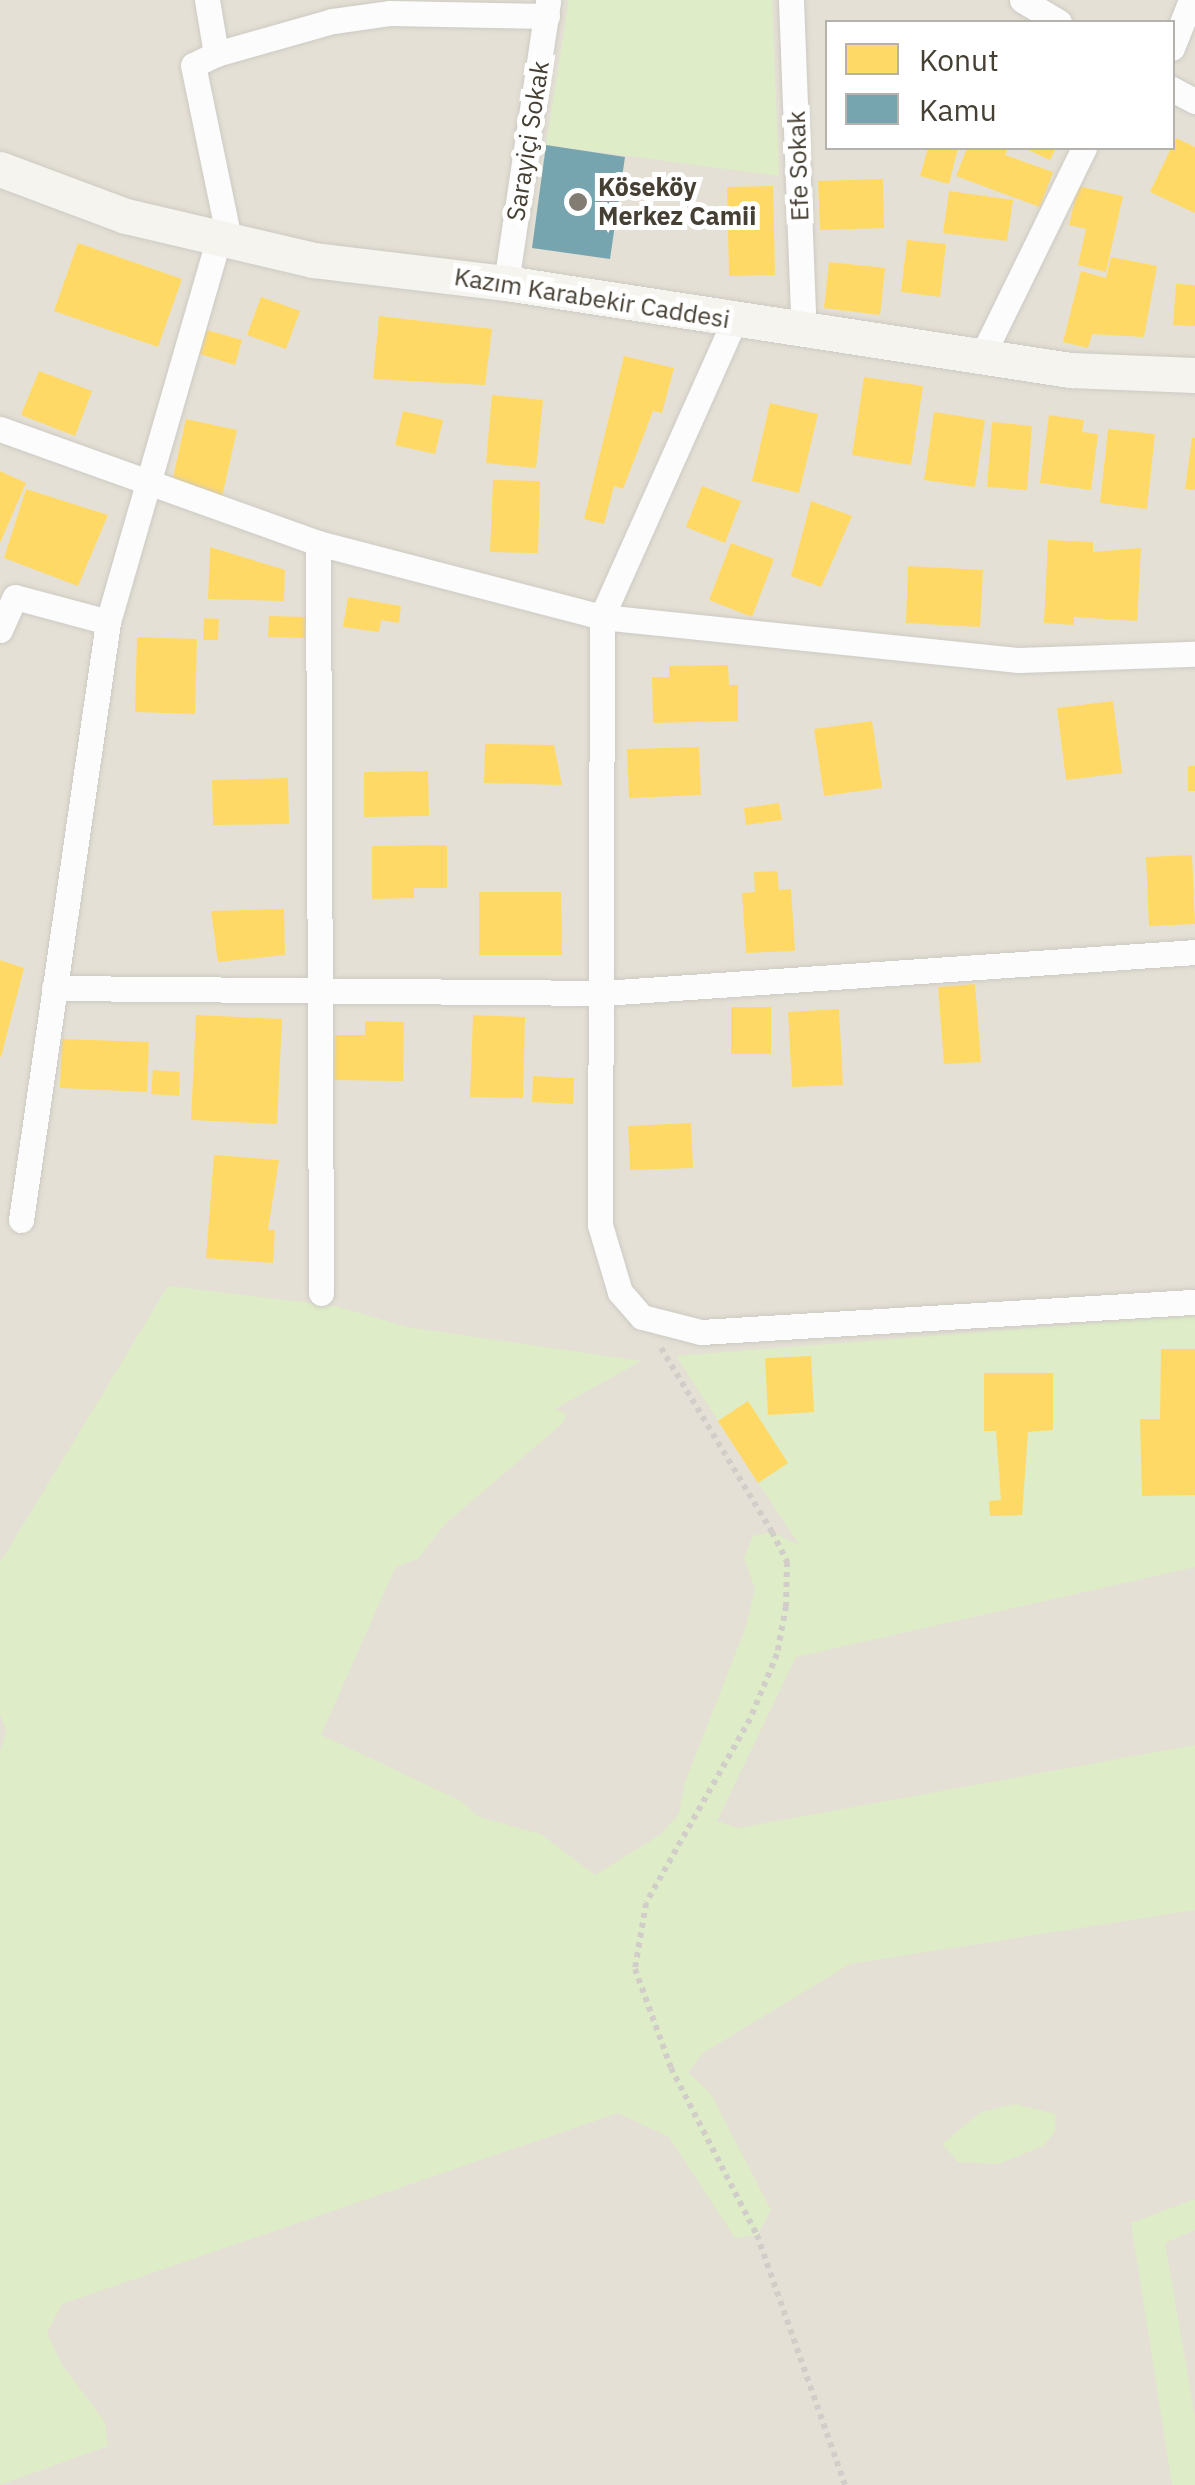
<!DOCTYPE html>
<meta charset="utf-8">
<style>
body{margin:0}
#map{position:relative;width:1195px;height:2485px;overflow:hidden;background:#f0eee8;font-family:"IBM Plex Sans",sans-serif}
div>[style]{position:absolute}
.residential>*{inset:0;background:#e5e0d5}
.green>*{inset:0;background:#deecc7}
.homes>*{inset:0;background:#ffd966}
.public>*{inset:0;background:#76a5af}
.path>*{height:6px;margin-top:-3px;transform-origin:0;background:repeating-linear-gradient(90deg,#d1ceca 0 5px,transparent 0 10px)}
.roads{filter:drop-shadow(0 0 2px #cccac4) drop-shadow(0 0 2px #cccac4)}
.street>*{height:25px;margin:-12.5px;padding:0 12.5px;transform-origin:12.5px;border-radius:12.5px;background:#fdfcfc}
.secondary>*{height:35px;margin:-17.5px;padding:0 17.5px;transform-origin:17.5px;border-radius:17.5px;background:#f6f4ee}
.dots>*{width:28px;height:28px;translate:-50% -50%;box-sizing:border-box;border:5px solid #fff;border-radius:50%}
span{translate:-50% -50%;white-space:nowrap;text-align:center;line-height:1.15;-webkit-text-stroke:10px #fff;paint-order:stroke}
.street-label{font-size:25px;color:#463f34}
.poi-label{font-size:25px;color:#463f34;font-weight:700}
.left{translate:0 -50%;text-align:left}
.legend{position:absolute;left:825px;top:20px;width:350px;height:130px;box-sizing:border-box;background:#fff;border:2px solid #b5b2ae;margin:0;padding:12px 18px;list-style:none;font-size:30px;color:#463f34}
.legend li{display:flex;align-items:center;gap:20px;height:50px}
.legend b{width:50px;border:2px solid #b5b2ae}
</style>
<div id="map">
<div class="residential">
<div style="clip-path:polygon(evenodd,0 0,1195px 0,1195px 2485px,0 2485px,0 0,828px 22px,1172px 22px,1172px 148px,828px 148px,828px 22px)"></div>
</div>
<div class="green">
<div style="clip-path:polygon(569px 0,772px 0,779px 176px,546px 145px)"></div>
<div style="clip-path:polygon(168px 1286px,335px 1306px,407px 1327px,641px 1361px,555px 1409px,567px 1414px,563px 1423px,444px 1525px,419px 1558px,395px 1568px,321px 1735px,461px 1801px,479px 1817px,541px 1834px,595px 1875px,660px 1835px,679px 1814px,685px 1782px,745px 1629px,755px 1589px,744px 1558px,753px 1536px,772px 1532px,799px 1545px,676px 1356px,1195px 1315px,1195px 1567px,796px 1657px,717px 1821px,738px 1828px,1195px 1745px,1195px 1910px,850px 1964px,703px 2053px,688px 2072px,711px 2094px,771px 2210px,757px 2235px,735px 2238px,669px 2137px,618px 2113px,62px 2304px,47px 2333px,62px 2365px,105px 2422px,108px 2446px,0 2485px,0 1753px,6px 1731px,0 1715px,0 1563px)"></div>
<div style="clip-path:polygon(1015px 2104px,1056px 2114px,1055px 2132px,1043px 2146px,999px 2164px,958px 2162px,942px 2144px,981px 2112px)"></div>
<div style="clip-path:polygon(1195px 2199px,1195px 2230px,1165px 2243px,1195px 2417px,1195px 2485px,1172px 2485px,1131px 2223px)"></div>
</div>
<div class="homes">
<div style="clip-path:polygon(1176px 138px,1195px 147px,1195px 213px,1150px 192px)"></div>
<div style="clip-path:polygon(928px 148px,958px 148px,949px 184px,920px 176px)"></div>
<div style="clip-path:polygon(967px 148px,1008px 148px,1005px 155px,1053px 172px,1040px 207px,956px 176px)"></div>
<div style="clip-path:polygon(1024px 148px,1056px 148px,1050px 160px)"></div>
<div style="clip-path:polygon(883px 179px,884px 228px,820px 230px,818px 181px)"></div>
<div style="clip-path:polygon(773px 186px,775px 275px,729px 276px,727px 187px)"></div>
<div style="clip-path:polygon(1078px 186px,1123px 196px,1106px 272px,1078px 265px,1086px 229px,1069px 225px)"></div>
<div style="clip-path:polygon(949px 191px,1013px 200px,1007px 241px,943px 233px)"></div>
<div style="clip-path:polygon(907px 240px,946px 244px,940px 297px,901px 292px)"></div>
<div style="clip-path:polygon(78px 243px,182px 279px,158px 347px,54px 311px)"></div>
<div style="clip-path:polygon(1111px 257px,1157px 266px,1144px 337px,1092px 334px,1088px 348px,1063px 342px,1081px 271px,1106px 278px)"></div>
<div style="clip-path:polygon(829px 262px,885px 268px,880px 315px,824px 308px)"></div>
<div style="clip-path:polygon(1176px 284px,1195px 285px,1195px 326px,1173px 325px)"></div>
<div style="clip-path:polygon(261px 297px,300px 311px,286px 349px,247px 335px)"></div>
<div style="clip-path:polygon(379px 316px,492px 329px,485px 385px,373px 379px)"></div>
<div style="clip-path:polygon(207px 330px,242px 340px,235px 365px,200px 354px)"></div>
<div style="clip-path:polygon(624px 356px,674px 368px,662px 413px,653px 411px,623px 489px,614px 486px,604px 524px,584px 519px)"></div>
<div style="clip-path:polygon(39px 371px,92px 391px,75px 436px,21px 415px)"></div>
<div style="clip-path:polygon(864px 377px,923px 386px,911px 465px,852px 455px)"></div>
<div style="clip-path:polygon(492px 395px,543px 400px,536px 468px,486px 463px)"></div>
<div style="clip-path:polygon(770px 403px,818px 414px,799px 493px,752px 481px)"></div>
<div style="clip-path:polygon(403px 411px,443px 420px,435px 454px,395px 445px)"></div>
<div style="clip-path:polygon(934px 412px,985px 420px,975px 487px,924px 480px)"></div>
<div style="clip-path:polygon(1049px 415px,1084px 420px,1082px 432px,1098px 434px,1091px 490px,1040px 483px)"></div>
<div style="clip-path:polygon(186px 419px,237px 430px,222px 497px,171px 486px)"></div>
<div style="clip-path:polygon(992px 422px,1032px 426px,1027px 490px,987px 487px)"></div>
<div style="clip-path:polygon(1108px 429px,1155px 434px,1147px 509px,1100px 503px)"></div>
<div style="clip-path:polygon(1192px 437px,1195px 438px,1195px 490px,1185px 489px)"></div>
<div style="clip-path:polygon(0 471px,26px 483px,0 543px)"></div>
<div style="clip-path:polygon(493px 480px,540px 481px,538px 553px,490px 552px)"></div>
<div style="clip-path:polygon(702px 486px,741px 501px,725px 543px,686px 527px)"></div>
<div style="clip-path:polygon(26px 489px,108px 515px,78px 586px,4px 558px)"></div>
<div style="clip-path:polygon(811px 501px,852px 516px,821px 587px,791px 576px)"></div>
<div style="clip-path:polygon(1048px 540px,1093px 542px,1093px 552px,1141px 548px,1137px 621px,1074px 617px,1074px 625px,1044px 623px)"></div>
<div style="clip-path:polygon(731px 543px,774px 559px,752px 617px,709px 600px)"></div>
<div style="clip-path:polygon(210px 547px,285px 570px,284px 601px,208px 599px)"></div>
<div style="clip-path:polygon(908px 566px,983px 570px,980px 627px,906px 623px)"></div>
<div style="clip-path:polygon(348px 597px,401px 606px,399px 623px,381px 620px,379px 632px,343px 627px)"></div>
<div style="clip-path:polygon(269px 616px,306px 617px,305px 638px,268px 637px)"></div>
<div style="clip-path:polygon(204px 618px,219px 619px,218px 640px,203px 640px)"></div>
<div style="clip-path:polygon(137px 637px,197px 639px,195px 714px,135px 712px)"></div>
<div style="clip-path:polygon(728px 665px,729px 685px,738px 685px,738px 721px,653px 723px,652px 677px,669px 677px,669px 666px)"></div>
<div style="clip-path:polygon(1113px 701px,1122px 773px,1066px 780px,1057px 708px)"></div>
<div style="clip-path:polygon(872px 721px,882px 788px,824px 796px,814px 729px)"></div>
<div style="clip-path:polygon(485px 744px,554px 745px,562px 785px,484px 783px)"></div>
<div style="clip-path:polygon(699px 747px,701px 795px,629px 798px,627px 749px)"></div>
<div style="clip-path:polygon(1188px 766px,1195px 766px,1195px 791px,1188px 791px)"></div>
<div style="clip-path:polygon(428px 771px,429px 816px,364px 817px,364px 772px)"></div>
<div style="clip-path:polygon(288px 778px,289px 824px,213px 825px,212px 780px)"></div>
<div style="clip-path:polygon(779px 803px,782px 820px,746px 825px,744px 808px)"></div>
<div style="clip-path:polygon(447px 845px,447px 888px,414px 888px,414px 898px,372px 899px,372px 846px)"></div>
<div style="clip-path:polygon(1192px 855px,1195px 924px,1149px 926px,1146px 857px)"></div>
<div style="clip-path:polygon(777px 871px,779px 890px,791px 889px,795px 951px,746px 953px,742px 893px,755px 892px,754px 872px)"></div>
<div style="clip-path:polygon(479px 892px,561px 892px,562px 955px,479px 955px)"></div>
<div style="clip-path:polygon(284px 909px,285px 955px,218px 962px,211px 911px)"></div>
<div style="clip-path:polygon(0 960px,24px 968px,1px 1057px,0 1057px)"></div>
<div style="clip-path:polygon(975px 984px,981px 1062px,944px 1064px,938px 987px)"></div>
<div style="clip-path:polygon(731px 1007px,771px 1007px,771px 1054px,731px 1054px)"></div>
<div style="clip-path:polygon(839px 1009px,843px 1085px,792px 1087px,788px 1012px)"></div>
<div style="clip-path:polygon(196px 1015px,282px 1019px,277px 1124px,191px 1120px)"></div>
<div style="clip-path:polygon(473px 1015px,525px 1017px,523px 1098px,470px 1097px)"></div>
<div style="clip-path:polygon(365px 1021px,404px 1022px,403px 1081px,334px 1080px,335px 1035px,365px 1035px)"></div>
<div style="clip-path:polygon(62px 1039px,149px 1042px,147px 1092px,60px 1088px)"></div>
<div style="clip-path:polygon(153px 1070px,180px 1072px,179px 1096px,151px 1094px)"></div>
<div style="clip-path:polygon(533px 1076px,574px 1078px,573px 1104px,532px 1102px)"></div>
<div style="clip-path:polygon(691px 1123px,693px 1168px,630px 1170px,628px 1126px)"></div>
<div style="clip-path:polygon(214px 1155px,279px 1160px,268px 1230px,275px 1230px,273px 1263px,206px 1258px)"></div>
<div style="clip-path:polygon(1161px 1349px,1195px 1349px,1195px 1495px,1142px 1496px,1140px 1419px,1160px 1419px)"></div>
<div style="clip-path:polygon(811px 1356px,814px 1412px,768px 1415px,765px 1358px)"></div>
<div style="clip-path:polygon(984px 1373px,1053px 1373px,1053px 1430px,1028px 1432px,1022px 1515px,990px 1516px,989px 1501px,1001px 1500px,996px 1431px,984px 1431px)"></div>
<div style="clip-path:polygon(748px 1401px,788px 1463px,758px 1483px,718px 1421px)"></div>
</div>
<div class="public">
<div style="clip-path:polygon(546px 145px,625px 157px,610px 259px,532px 248px)"></div>
</div>
<div class="path">
<div style="left:661px;top:1348px;width:215px;rotate:58.9deg"></div>
<div style="left:772px;top:1532px;width:34px;rotate:63deg"></div>
<div style="left:787px;top:1562px;width:44px;rotate:91.3deg"></div>
<div style="left:786px;top:1606px;width:49px;rotate:100.6deg"></div>
<div style="left:777px;top:1654px;width:70px;rotate:112.6deg"></div>
<div style="left:750px;top:1719px;width:211px;rotate:119.5deg"></div>
<div style="left:646px;top:1903px;width:67px;rotate:99.5deg"></div>
<div style="left:635px;top:1969px;width:105px;rotate:70deg"></div>
<div style="left:671px;top:2068px;width:188px;rotate:62.8deg"></div>
<div style="left:757px;top:2235px;width:265px;rotate:70.6deg"></div>
</div>
<div class="roads">
<div class="street">
<div style="left:207px;top:0;width:55px;rotate:80.5deg"></div>
<div style="left:216px;top:54px;width:25px;rotate:154deg"></div>
<div style="left:193px;top:65px;width:182px;rotate:78.3deg"></div>
<div style="left:791px;top:0;width:332px;rotate:87.8deg"></div>
<div style="left:1022px;top:0;width:43px;rotate:30.7deg"></div>
<div style="left:1172px;top:48px;width:52px;rotate:-68.4deg"></div>
<div style="left:216px;top:54px;width:122px;rotate:-15.8deg"></div>
<div style="left:333px;top:21px;width:58px;rotate:-8deg"></div>
<div style="left:390px;top:13px;width:157px;rotate:1.1deg"></div>
<div style="left:1172px;top:89px;width:26px;rotate:28deg"></div>
<div style="left:506px;top:283px;width:285px;rotate:-81.5deg"></div>
<div style="left:735px;top:319px;width:326px;rotate:114.1deg"></div>
<div style="left:602px;top:617px;width:608px;rotate:90.19deg"></div>
<div style="left:600px;top:1225px;width:70px;rotate:73.4deg"></div>
<div style="left:620px;top:1292px;width:33px;rotate:49deg"></div>
<div style="left:642px;top:1317px;width:61px;rotate:14.3deg"></div>
<div style="left:701px;top:1332px;width:495px;rotate:-3.5deg"></div>
<div style="left:981px;top:358px;width:234px;rotate:-63.9deg"></div>
<div style="left:0;top:429px;width:338px;rotate:19.7deg"></div>
<div style="left:318px;top:543px;width:293px;rotate:14.6deg"></div>
<div style="left:602px;top:617px;width:419px;rotate:5.9deg"></div>
<div style="left:1019px;top:660px;width:176px;rotate:-2deg"></div>
<div style="left:318px;top:543px;width:750px;rotate:89.77deg"></div>
<div style="left:0;top:630px;width:36px;rotate:-66deg"></div>
<div style="left:15px;top:597px;width:96px;rotate:15deg"></div>
<div style="left:54px;top:988px;width:549px;rotate:0.52deg"></div>
<div style="left:603px;top:993px;width:593px;rotate:-3.96deg"></div>
<div style="left:21px;top:1220px;width:604px;rotate:-81.72deg"></div>
<div style="left:108px;top:622px;width:397px;rotate:-73.9deg"></div>
</div>
<div class="secondary">
<div style="left:0;top:169px;width:134px;rotate:20.5deg"></div>
<div style="left:126px;top:216px;width:192px;rotate:13.2deg"></div>
<div style="left:313px;top:260px;width:194px;rotate:6.8deg"></div>
<div style="left:506px;top:283px;width:571px;rotate:8.77deg"></div>
<div style="left:1070px;top:370px;width:125px;rotate:2.3deg"></div>
</div>
</div>
<div class="dots">
<div style="left:578px;top:202px;background:#827c73"></div>
</div>
<div class="street-label">
<span style="left:528px;top:141px;rotate:-81deg">Sarayiçi Sokak</span>
<span style="left:798px;top:166px;rotate:-92deg">Efe Sokak</span>
<span style="left:592px;top:298px;rotate:9deg">Kazım Karabekir Caddesi</span>
</div>
<div class="poi-label">
<span class="left" style="left:598px;top:202px">Köseköy<br>Merkez Camii</span>
</div>
<ul class="legend">
<li><b style="height:28px;background:#ffd966"></b>Konut</li>
<li><b style="height:28px;background:#76a5af"></b>Kamu</li>
</ul>
</div>
